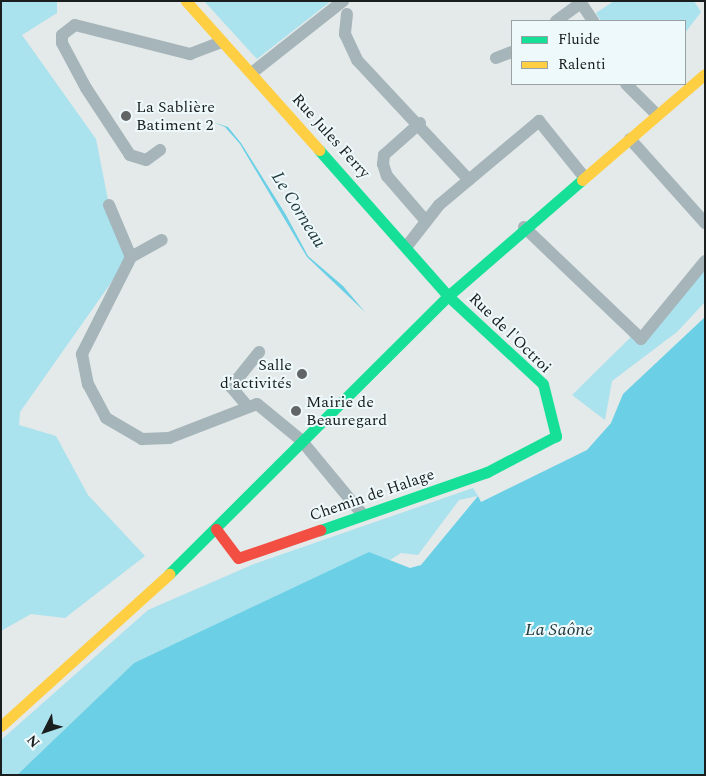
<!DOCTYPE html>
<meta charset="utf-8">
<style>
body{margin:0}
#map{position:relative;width:706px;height:776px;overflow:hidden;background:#e4e9ea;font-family:Spectral,serif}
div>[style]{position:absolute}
.green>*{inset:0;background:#aae2ee}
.water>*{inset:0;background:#6bd0e5}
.street>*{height:12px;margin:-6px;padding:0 6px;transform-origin:6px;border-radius:6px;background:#a5b5b9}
.fast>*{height:11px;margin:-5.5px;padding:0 5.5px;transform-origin:5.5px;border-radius:5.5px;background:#16e098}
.slow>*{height:11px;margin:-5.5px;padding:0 5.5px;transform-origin:5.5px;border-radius:5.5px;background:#ffcf43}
.jam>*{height:11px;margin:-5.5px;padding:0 5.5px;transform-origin:5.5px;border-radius:5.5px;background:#f24e42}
.dots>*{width:14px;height:14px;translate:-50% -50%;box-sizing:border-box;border:2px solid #eef9fb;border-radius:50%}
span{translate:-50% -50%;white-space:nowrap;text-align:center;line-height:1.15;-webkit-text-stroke:4px #eef9fb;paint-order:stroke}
.poi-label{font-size:16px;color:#1a1e1f}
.left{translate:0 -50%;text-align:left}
.right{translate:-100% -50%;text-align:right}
.street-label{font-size:16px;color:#1a1e1f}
.water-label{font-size:18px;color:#233a3f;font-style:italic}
.frame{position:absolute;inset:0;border:2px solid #1a1e1f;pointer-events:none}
.legend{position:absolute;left:511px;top:20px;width:175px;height:65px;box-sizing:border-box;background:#eef9fb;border:1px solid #99a1a3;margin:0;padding:6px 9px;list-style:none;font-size:15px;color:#1a1e1f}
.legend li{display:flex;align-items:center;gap:10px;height:25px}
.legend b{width:25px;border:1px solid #99a1a3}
.north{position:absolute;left:20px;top:706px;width:50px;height:50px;-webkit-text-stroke:4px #eef9fb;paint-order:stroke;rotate:229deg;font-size:14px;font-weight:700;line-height:20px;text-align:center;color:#1a1e1f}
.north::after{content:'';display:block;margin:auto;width:18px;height:22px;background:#1a1e1f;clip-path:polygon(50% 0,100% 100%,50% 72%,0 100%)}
</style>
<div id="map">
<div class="green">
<div style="clip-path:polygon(1px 1px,57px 1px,57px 13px,22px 35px,96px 139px,109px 205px,127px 260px,20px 412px,19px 425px,56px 436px,88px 495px,145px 556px,65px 618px,31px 614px,1px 631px)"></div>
<div style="clip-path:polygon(204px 1px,331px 1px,257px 59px)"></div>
<div style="clip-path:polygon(614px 1px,694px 1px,701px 12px,685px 33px,685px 21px,601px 21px,596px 13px)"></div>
<div style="clip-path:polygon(705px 261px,705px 302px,677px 332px,612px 381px,605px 420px,572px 395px,635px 333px,641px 338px)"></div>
<div style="clip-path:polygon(473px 488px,478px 496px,459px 500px,418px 555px,401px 553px,390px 560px,369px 553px,134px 663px,17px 775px,1px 775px,1px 740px,148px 610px,254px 564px)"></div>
</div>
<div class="water">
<div style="clip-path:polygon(213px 122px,228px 127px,241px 143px,286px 215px,308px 256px,343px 286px,365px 312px,307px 257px,240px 144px,225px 127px)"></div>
<div style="clip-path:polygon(705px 317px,705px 775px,17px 775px,134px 663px,369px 552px,410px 568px,421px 565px,478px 496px,481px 502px,587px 450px,611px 423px,623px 394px)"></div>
</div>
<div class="street">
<div style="left:347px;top:14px;width:20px;rotate:96deg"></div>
<div style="left:345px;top:34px;width:29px;rotate:65deg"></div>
<div style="left:357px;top:60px;width:164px;rotate:47deg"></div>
<div style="left:556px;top:21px;width:31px;rotate:-36deg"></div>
<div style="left:581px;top:3px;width:22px;rotate:56deg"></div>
<div style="left:496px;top:58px;width:17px;rotate:-21deg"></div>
<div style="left:253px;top:72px;width:115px;rotate:-38.3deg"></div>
<div style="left:626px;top:84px;width:44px;rotate:45deg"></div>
<div style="left:420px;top:123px;width:48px;rotate:138.4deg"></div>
<div style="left:384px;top:155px;width:9px;rotate:96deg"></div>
<div style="left:383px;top:164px;width:13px;rotate:72deg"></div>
<div style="left:387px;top:176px;width:58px;rotate:49.2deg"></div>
<div style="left:630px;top:139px;width:113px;rotate:48.2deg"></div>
<div style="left:160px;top:150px;width:17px;rotate:144deg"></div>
<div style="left:146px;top:160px;width:17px;rotate:-163deg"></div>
<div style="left:130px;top:155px;width:80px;rotate:-123.3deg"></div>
<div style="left:86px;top:88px;width:51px;rotate:-118.1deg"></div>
<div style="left:62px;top:43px;width:8px;rotate:-90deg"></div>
<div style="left:62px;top:35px;width:16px;rotate:-38deg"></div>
<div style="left:75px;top:25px;width:119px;rotate:14.2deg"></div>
<div style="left:190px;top:54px;width:34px;rotate:-21deg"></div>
<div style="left:109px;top:205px;width:56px;rotate:67.1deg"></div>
<div style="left:131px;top:257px;width:109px;rotate:116.8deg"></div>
<div style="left:82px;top:354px;width:31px;rotate:79deg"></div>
<div style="left:88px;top:384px;width:38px;rotate:62deg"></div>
<div style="left:106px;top:418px;width:42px;rotate:30.3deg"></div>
<div style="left:142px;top:439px;width:27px;rotate:-2deg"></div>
<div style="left:169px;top:438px;width:94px;rotate:-21.1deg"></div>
<div style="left:257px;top:404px;width:57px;rotate:39.3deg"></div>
<div style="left:301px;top:440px;width:97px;rotate:50.4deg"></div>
<div style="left:524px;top:227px;width:162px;rotate:43.7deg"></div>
<div style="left:641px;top:339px;width:101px;rotate:-50.6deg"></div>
<div style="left:407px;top:246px;width:52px;rotate:-52deg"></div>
<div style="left:439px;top:205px;width:131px;rotate:-40deg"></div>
<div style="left:539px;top:121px;width:72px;rotate:51.2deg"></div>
<div style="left:131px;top:257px;width:35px;rotate:-29deg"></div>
<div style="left:248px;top:407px;width:26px;rotate:-130deg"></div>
<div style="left:231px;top:387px;width:45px;rotate:-51.3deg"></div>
</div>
<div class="fast">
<div style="left:319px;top:150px;width:195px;rotate:48.5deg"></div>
<div style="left:448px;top:296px;width:129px;rotate:42.8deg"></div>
<div style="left:543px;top:384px;width:54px;rotate:76deg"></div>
<div style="left:556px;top:436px;width:78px;rotate:152.4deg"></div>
<div style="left:487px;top:472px;width:177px;rotate:160.8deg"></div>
<div style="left:169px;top:574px;width:394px;rotate:-44.9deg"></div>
<div style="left:448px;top:296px;width:177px;rotate:-40.9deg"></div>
</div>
<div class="slow">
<div style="left:186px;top:1px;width:200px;rotate:48.2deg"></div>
<div style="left:582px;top:180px;width:162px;rotate:-40.8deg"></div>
<div style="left:1px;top:726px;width:227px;rotate:-42.1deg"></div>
</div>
<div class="jam">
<div style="left:216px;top:529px;width:36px;rotate:53deg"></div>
<div style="left:238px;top:558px;width:87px;rotate:-18.9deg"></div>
</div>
<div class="dots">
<div style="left:126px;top:116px;background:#616566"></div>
<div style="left:302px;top:374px;background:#616566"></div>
<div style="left:296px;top:411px;background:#616566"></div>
</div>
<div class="poi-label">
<span class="left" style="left:136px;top:116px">La Sablière<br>Batiment 2</span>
<span class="right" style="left:292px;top:374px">Salle<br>d'activités</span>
<span class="left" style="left:306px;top:411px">Mairie de<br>Beauregard</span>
</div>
<div class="street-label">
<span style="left:331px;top:136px;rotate:48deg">Rue Jules Ferry</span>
<span style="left:510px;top:333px;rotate:44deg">Rue de l'Octroi</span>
<span style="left:372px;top:495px;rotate:-19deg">Chemin de Halage</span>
</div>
<div class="water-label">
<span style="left:298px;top:210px;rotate:58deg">Le Corneau</span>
<span style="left:559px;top:630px">La Saône</span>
</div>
<div class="frame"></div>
<ul class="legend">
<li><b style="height:6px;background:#16e098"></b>Fluide</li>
<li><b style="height:6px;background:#ffcf43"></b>Ralenti</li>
</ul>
<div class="north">N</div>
</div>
